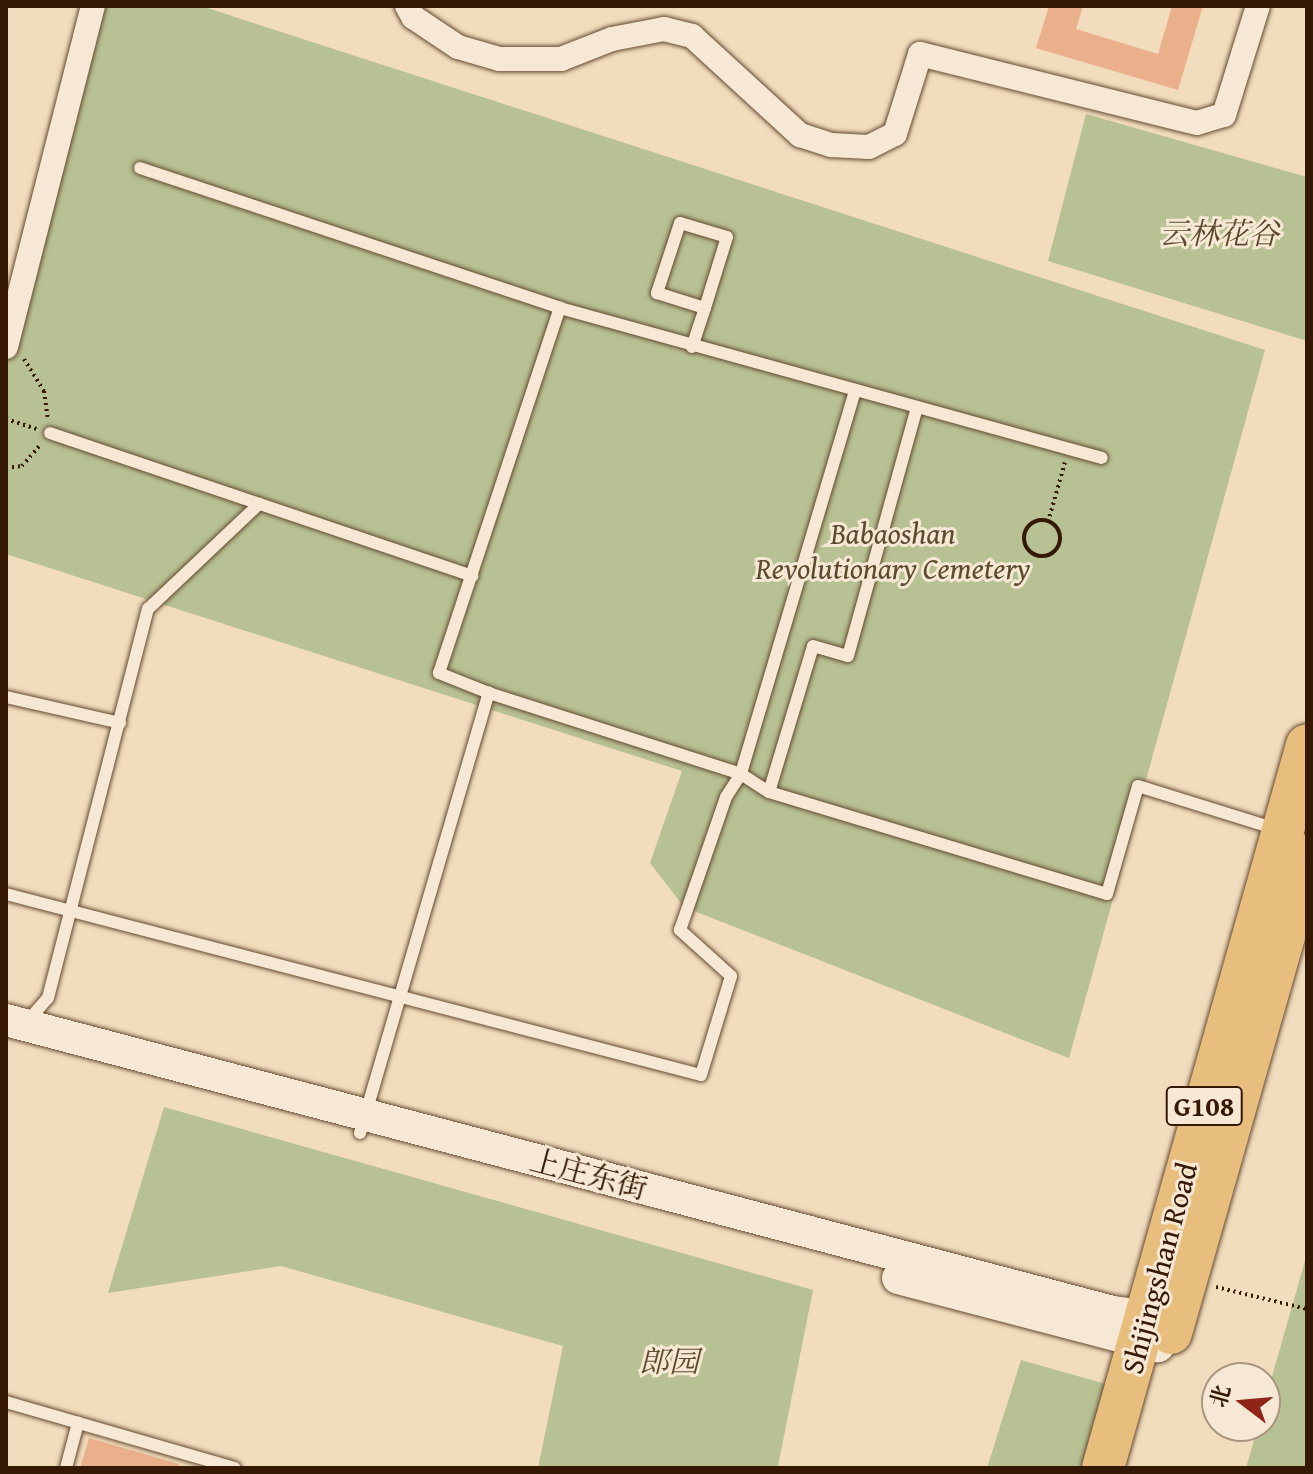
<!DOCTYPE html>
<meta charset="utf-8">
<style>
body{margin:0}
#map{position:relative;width:1313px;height:1474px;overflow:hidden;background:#f1dcbd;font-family:"Gentium Book Plus","Noto Serif SC",serif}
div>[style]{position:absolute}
.green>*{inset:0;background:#b7c193}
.building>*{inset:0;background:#e9b08b}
.path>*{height:4px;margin-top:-2px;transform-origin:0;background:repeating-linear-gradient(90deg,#361904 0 2px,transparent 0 6px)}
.path>.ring{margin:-2px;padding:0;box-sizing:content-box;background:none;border:4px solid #361904;border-radius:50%}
.roads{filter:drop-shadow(0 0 2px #654a32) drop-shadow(0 0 2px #654a32)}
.lane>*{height:12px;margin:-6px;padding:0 6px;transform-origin:6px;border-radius:6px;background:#f6e8d4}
.street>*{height:24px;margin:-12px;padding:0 12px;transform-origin:12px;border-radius:12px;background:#f6e8d4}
.secondary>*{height:32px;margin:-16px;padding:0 16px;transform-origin:16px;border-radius:16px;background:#f6e8d4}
.highway>*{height:42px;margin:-21px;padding:0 21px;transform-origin:21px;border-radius:21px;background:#e8be7e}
span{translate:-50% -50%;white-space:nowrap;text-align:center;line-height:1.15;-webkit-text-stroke:6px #f6e8d4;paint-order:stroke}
.shield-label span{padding:2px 6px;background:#f6e8d4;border:2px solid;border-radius:6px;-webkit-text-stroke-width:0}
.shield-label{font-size:28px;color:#361904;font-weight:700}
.park-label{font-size:30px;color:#5d4b2f;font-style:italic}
.street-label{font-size:30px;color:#361904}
.frame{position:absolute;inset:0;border:8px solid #361904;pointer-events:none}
.north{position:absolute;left:1201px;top:1362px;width:80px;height:80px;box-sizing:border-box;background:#f6e8d4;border:2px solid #a99581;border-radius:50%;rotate:286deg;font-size:22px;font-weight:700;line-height:32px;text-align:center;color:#361904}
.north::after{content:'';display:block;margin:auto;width:28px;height:36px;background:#8f2418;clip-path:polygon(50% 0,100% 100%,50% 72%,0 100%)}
</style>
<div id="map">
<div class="green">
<div style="clip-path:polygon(93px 6px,201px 6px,1265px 350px,1069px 1058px,684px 907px,650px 863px,682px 771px,6px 554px,6px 347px)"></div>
<div style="clip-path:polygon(1086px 114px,1307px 177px,1307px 341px,1048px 261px)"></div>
<div style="clip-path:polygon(164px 1107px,813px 1290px,778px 1466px,782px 1468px,538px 1468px,563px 1346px,281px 1266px,108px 1293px)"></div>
<div style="clip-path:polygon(1307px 1254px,1307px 1468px,1246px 1468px,1258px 1426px,1265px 1426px,1265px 1401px)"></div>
<div style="clip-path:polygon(1021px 1360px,1113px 1386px,1089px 1468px,987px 1468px)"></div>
</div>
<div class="building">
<div style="clip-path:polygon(1049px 6px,1083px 6px,1076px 29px,1158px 54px,1172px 6px,1203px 6px,1178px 90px,1036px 48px)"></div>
<div style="clip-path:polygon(89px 1438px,179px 1464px,178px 1468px,80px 1468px)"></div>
</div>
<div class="path">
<div style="left:24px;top:359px;width:38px;rotate:58deg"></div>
<div style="left:44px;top:391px;width:29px;rotate:82deg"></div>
<div style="left:6px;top:419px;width:32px;rotate:18deg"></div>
<div style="left:6px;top:468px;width:16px;rotate:-7deg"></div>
<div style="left:22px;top:466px;width:28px;rotate:-49deg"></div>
<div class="ring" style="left:1024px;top:520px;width:32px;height:32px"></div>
<div style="left:1048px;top:522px;width:62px;rotate:-74.2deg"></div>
<div style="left:1216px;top:1287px;width:94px;rotate:13.6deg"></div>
</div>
<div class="roads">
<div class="lane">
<div style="left:140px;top:168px;width:443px;rotate:18.4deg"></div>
<div style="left:560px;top:308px;width:562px;rotate:15.47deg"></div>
<div style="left:692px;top:347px;width:41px;rotate:-71.6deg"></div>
<div style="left:705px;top:308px;width:74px;rotate:-72.8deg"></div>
<div style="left:727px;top:237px;width:49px;rotate:-163.4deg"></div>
<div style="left:680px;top:223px;width:74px;rotate:108.2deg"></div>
<div style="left:657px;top:293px;width:50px;rotate:17.4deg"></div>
<div style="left:855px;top:391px;width:400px;rotate:106.6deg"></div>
<div style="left:741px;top:774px;width:33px;rotate:33deg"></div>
<div style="left:769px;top:792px;width:152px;rotate:-73.2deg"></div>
<div style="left:813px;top:646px;width:36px;rotate:16deg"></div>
<div style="left:848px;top:656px;width:257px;rotate:-74.5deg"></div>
<div style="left:50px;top:433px;width:446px;rotate:18.7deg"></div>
<div style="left:6px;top:697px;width:117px;rotate:12.8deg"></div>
<div style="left:769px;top:792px;width:353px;rotate:16.8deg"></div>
<div style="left:1107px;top:894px;width:112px;rotate:-74deg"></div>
<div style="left:1138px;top:786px;width:145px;rotate:17.3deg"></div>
<div style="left:6px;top:894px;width:718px;rotate:14.6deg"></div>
<div style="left:701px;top:1075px;width:103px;rotate:-73.1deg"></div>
<div style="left:731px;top:976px;width:69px;rotate:-138deg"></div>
<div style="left:680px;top:930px;width:141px;rotate:-70.9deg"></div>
<div style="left:726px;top:797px;width:27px;rotate:-57deg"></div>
<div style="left:741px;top:774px;width:265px;rotate:-162.2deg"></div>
<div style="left:26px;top:1023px;width:33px;rotate:-49deg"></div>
<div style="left:48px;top:998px;width:402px;rotate:-75.6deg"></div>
<div style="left:148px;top:609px;width:153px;rotate:-43.4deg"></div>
<div style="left:360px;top:1133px;width:459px;rotate:-73.7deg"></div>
<div style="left:489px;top:693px;width:54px;rotate:-158.2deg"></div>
<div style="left:439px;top:673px;width:385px;rotate:-71.7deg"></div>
<div style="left:6px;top:1402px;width:238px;rotate:16.1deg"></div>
<div style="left:66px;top:1468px;width:47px;rotate:-75.1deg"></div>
</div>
<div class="street">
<div style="left:407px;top:6px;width:13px;rotate:61deg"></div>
<div style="left:413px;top:17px;width:54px;rotate:33.7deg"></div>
<div style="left:458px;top:47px;width:43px;rotate:16.3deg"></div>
<div style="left:499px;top:59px;width:62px"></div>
<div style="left:561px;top:59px;width:55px;rotate:-21.4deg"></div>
<div style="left:612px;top:39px;width:53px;rotate:-10.9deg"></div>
<div style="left:664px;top:29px;width:29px;rotate:14deg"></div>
<div style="left:692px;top:36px;width:147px;rotate:42.5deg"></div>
<div style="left:800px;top:135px;width:33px;rotate:18deg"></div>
<div style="left:831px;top:145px;width:38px;rotate:3deg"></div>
<div style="left:869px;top:147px;width:29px;rotate:-27deg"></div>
<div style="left:895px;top:134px;width:84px;rotate:-72.6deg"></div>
<div style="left:920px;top:54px;width:285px;rotate:14deg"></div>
<div style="left:1197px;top:123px;width:28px;rotate:-17deg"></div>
<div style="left:1224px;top:115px;width:114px;rotate:-72.7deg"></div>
<div style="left:6px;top:347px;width:352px;rotate:-75.7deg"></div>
</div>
<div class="secondary">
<div style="left:6px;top:1020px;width:1145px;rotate:14.78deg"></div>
<div style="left:1113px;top:1312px;width:54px;rotate:7.4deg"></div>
<div style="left:898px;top:1278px;width:269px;rotate:14.7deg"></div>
</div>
<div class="highway">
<div style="left:1171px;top:1333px;width:497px;rotate:-74.1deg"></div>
<div style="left:1103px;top:1468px;width:751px;rotate:-74.24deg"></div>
</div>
</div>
<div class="shield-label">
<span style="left:1204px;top:1106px">G108</span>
</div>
<div class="park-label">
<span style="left:1219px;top:233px">云林花谷</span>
<span style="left:893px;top:550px">Babaoshan<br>Revolutionary Cemetery</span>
<span style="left:669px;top:1361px">郎园</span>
</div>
<div class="street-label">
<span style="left:589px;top:1174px;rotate:15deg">上庄东街</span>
<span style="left:1159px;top:1268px;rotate:-75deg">Shijingshan Road</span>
</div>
<div class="frame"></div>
<div class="north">北</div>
</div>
